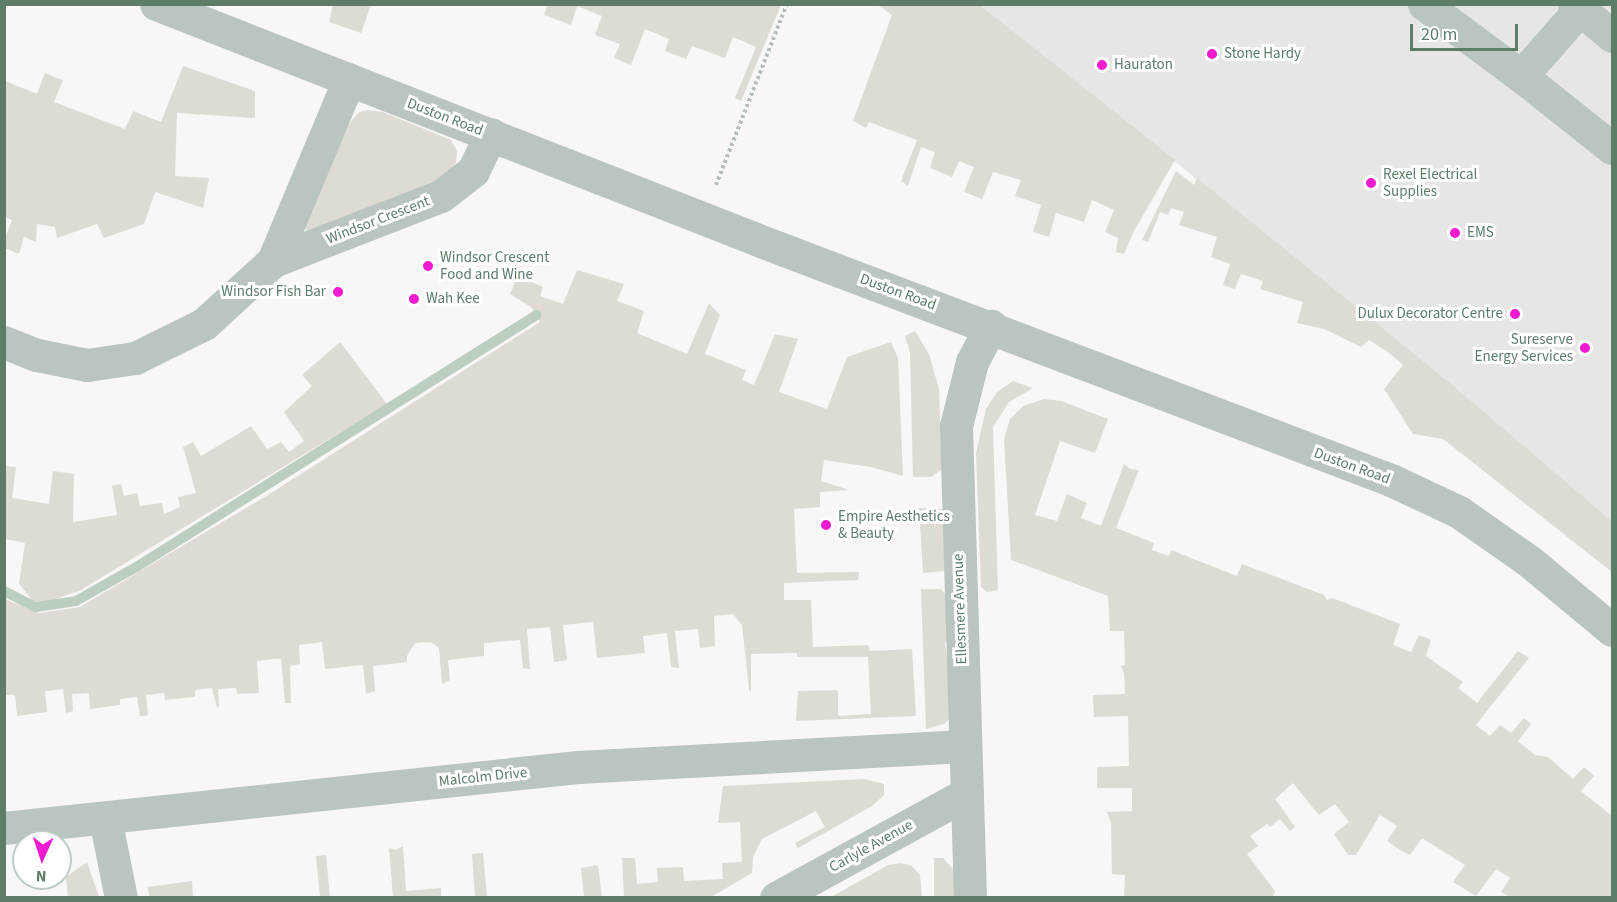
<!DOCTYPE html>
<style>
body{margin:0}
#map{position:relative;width:1617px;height:902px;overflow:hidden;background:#f9f6f6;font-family:"Source Sans 3",sans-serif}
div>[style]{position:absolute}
.built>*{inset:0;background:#e6e7e5}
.green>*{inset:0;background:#dedad4}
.stream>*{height:10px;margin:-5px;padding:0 5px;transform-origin:5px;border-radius:5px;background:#bccec0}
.path>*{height:4px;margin-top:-2px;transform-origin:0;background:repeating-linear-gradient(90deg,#b5bdb8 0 3px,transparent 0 6px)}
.minor>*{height:33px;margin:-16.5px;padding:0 16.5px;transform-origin:16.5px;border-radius:16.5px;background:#b9c5be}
.dots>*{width:16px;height:16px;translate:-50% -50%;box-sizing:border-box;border:3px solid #fff;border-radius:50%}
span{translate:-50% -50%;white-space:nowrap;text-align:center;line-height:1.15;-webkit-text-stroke:6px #fff;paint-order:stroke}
.poi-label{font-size:15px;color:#5d7d69}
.left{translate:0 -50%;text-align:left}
.right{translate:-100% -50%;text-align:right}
.street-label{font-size:15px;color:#5d7d69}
.frame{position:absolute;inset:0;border:6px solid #5d7d69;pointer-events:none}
.north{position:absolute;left:12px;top:830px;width:60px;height:60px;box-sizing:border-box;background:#fff;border:2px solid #becbc3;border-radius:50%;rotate:183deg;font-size:16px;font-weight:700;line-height:24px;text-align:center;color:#5d7d69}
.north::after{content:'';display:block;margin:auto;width:21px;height:27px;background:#f31bcf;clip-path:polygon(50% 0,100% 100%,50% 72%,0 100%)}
.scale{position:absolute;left:1410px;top:24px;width:108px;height:27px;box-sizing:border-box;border:3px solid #5d7d69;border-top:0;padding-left:8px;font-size:18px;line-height:21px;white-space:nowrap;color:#5d7d69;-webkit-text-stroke:4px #fff;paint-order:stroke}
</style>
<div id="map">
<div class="built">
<div style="clip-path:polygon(980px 5px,1612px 5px,1612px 521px,1449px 382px)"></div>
</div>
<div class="green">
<div style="clip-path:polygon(548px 4px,781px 4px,781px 5px,741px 101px,735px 98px,756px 47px,733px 37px,725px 58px,692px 46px,686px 59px,665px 51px,669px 39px,645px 29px,631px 65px,614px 58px,620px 44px,595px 35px,602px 16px,577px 6px,571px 25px,544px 15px)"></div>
<div style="clip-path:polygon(333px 5px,371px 5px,361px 33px,329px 22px)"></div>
<div style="clip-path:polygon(878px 5px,980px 5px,1175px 160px,1134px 231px,1124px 254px,1116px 252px,1118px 238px,1105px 232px,1114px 210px,1092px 200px,1084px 222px,1056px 213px,1049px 237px,1033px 232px,1041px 205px,1015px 196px,1021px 180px,993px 172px,982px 199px,964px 192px,974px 167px,959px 161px,952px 177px,930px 168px,935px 152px,921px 147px,908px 186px,901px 181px,917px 140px,869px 122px,866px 128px,853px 121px,892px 15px)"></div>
<div style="clip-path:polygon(183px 66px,255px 91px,255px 118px,177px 113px,175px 176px,209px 178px,203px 208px,155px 192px,144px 224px,104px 238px,97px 224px,57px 238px,55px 227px,37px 224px,36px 242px,24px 237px,19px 254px,5px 248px,5px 238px,12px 220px,5px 217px,5px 81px,37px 94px,45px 73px,54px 77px,63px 80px,54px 102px,125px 129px,133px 111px,161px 122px)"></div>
<div style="clip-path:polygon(368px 110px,383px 112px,451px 140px,457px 151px,456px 163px,446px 177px,313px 236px,305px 229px,308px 216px,336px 149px,352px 120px,359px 112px)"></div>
<div style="clip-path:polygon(1176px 171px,1194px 185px,1197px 178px,1449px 382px,1612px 521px,1612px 572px,1443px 439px,1413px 434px,1384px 389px,1403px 365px,1388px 352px,1369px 340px,1361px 347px,1324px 329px,1297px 323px,1303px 302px,1260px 289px,1263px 281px,1241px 274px,1235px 289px,1223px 285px,1230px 264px,1211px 257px,1217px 237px,1179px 225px,1184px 212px,1171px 208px,1168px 215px,1160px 212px,1148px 242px,1142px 240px)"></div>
<div style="clip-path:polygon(577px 270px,624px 284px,617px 301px,644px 311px,637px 333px,687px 354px,709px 303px,720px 315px,705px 354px,746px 370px,742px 380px,754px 385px,775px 334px,798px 339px,779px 392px,827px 409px,847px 357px,891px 342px,898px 358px,903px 476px,871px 467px,824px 460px,821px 481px,849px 490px,820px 492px,820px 507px,794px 509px,797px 573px,859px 572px,858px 580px,784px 583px,784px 600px,811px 600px,813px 647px,868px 645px,870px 651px,912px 649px,916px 716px,796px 721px,798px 691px,838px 690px,838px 716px,871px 714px,868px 657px,797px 657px,797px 653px,751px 654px,751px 692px,749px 690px,742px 625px,733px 614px,714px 616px,715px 646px,700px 648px,698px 629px,675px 631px,679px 668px,671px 667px,667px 633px,643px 636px,645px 653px,597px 658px,593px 622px,563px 625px,567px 660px,554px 662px,550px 627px,527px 629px,530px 669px,523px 668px,520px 640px,484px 643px,484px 656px,448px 660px,450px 680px,442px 684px,439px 648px,431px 642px,415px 643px,407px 656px,407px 662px,373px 666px,375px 691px,366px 694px,363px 665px,325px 669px,322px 642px,299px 645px,300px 664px,290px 666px,291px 703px,285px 703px,281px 659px,274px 659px,257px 661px,259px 693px,237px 694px,236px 688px,218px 689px,219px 706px,217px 708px,212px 688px,195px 690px,195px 697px,165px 700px,164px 693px,146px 695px,148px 715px,145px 716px,140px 716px,137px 697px,120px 699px,120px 705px,90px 709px,89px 693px,72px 694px,73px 711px,66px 713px,63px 689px,45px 691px,47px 712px,17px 716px,15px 695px,5px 695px,5px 599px,39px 613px,80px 607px,271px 493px,540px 322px,531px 307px,510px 294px,518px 276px,543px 287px,540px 296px,563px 304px)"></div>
<div style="clip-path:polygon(915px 331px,929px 354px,939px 389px,942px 469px,931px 477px,913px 477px,910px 353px,905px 336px)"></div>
<div style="clip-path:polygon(340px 342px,387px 404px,81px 590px,50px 601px,33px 601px,19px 584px,25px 543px,5px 539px,5px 466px,16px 467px,12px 498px,49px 504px,53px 471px,74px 474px,73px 522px,117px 515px,112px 486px,121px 484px,124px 496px,137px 493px,140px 506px,162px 503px,164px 514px,180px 507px,178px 497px,196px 493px,183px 447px,193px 442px,201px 456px,251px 426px,267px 449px,281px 442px,289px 452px,304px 441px,284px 412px,312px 386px,302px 375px)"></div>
<div style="clip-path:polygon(1013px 381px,1033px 388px,1009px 402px,993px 427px,998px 590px,987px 592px,981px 587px,976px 453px,986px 409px,997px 392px)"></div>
<div style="clip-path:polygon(1044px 399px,1061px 401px,1108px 419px,1095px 453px,1060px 441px,1035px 515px,1057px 521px,1067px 494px,1087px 503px,1081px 518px,1101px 526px,1124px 464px,1130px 469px,1139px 470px,1116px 528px,1154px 543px,1152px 550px,1169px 556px,1171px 550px,1237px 576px,1242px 564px,1324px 595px,1327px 600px,1332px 598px,1400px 624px,1393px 645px,1411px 652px,1419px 635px,1431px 640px,1426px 656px,1463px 682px,1458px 688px,1477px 703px,1518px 651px,1529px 658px,1476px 725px,1490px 736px,1500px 725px,1511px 733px,1524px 718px,1531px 724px,1518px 741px,1535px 755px,1548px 757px,1573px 779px,1584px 767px,1594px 776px,1581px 791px,1612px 816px,1612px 897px,1510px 897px,1501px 892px,1510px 878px,1496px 869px,1476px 896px,1453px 882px,1465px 865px,1422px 838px,1410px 855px,1400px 850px,1387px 841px,1397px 826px,1380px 815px,1356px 855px,1348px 855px,1334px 834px,1349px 822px,1335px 804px,1319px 815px,1293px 783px,1275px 799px,1295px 827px,1290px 831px,1280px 819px,1270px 827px,1267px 824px,1250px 836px,1258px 846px,1247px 854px,1275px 891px,1273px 897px,1124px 897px,1125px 875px,1112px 874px,1111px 823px,1107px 812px,1132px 811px,1132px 788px,1097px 788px,1097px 767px,1129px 766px,1128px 716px,1094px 717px,1093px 695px,1125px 694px,1124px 673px,1121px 666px,1125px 665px,1124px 631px,1110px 631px,1108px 596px,1011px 560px,1004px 439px,1010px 419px,1023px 406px)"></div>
<div style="clip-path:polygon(919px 508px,946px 509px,944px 571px,923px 573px)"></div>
<div style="clip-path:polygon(921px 589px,941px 589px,946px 595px,948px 636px,945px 644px,953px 709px,951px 717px,944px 724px,926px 729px)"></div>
<div style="clip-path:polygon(864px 779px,884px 784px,884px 795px,872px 806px,798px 848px,795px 843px,825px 827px,816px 811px,762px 839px,753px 857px,752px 873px,711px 897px,624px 897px,622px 858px,635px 858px,637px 884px,658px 882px,657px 868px,683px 867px,684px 881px,723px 879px,722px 863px,742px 862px,740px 822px,718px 823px,723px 786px)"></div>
<div style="clip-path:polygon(403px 846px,406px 891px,441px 888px,441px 897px,393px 897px,389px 848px,396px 850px)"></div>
<div style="clip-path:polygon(483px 853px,487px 897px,475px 897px,472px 854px)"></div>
<div style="clip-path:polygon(326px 855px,330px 897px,320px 897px,316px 856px)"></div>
<div style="clip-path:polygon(934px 858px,943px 858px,955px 871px,962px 897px,934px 897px)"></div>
<div style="clip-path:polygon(87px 862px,99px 897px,68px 897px,66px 877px)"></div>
<div style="clip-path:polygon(901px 863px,912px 866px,920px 875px,922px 897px,831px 897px,888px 865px)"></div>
<div style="clip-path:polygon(598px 865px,602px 897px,584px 897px,581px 868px)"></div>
<div style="clip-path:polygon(192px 881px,193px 897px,150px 897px,147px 887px)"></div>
</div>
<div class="stream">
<div style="left:4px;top:591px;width:36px;rotate:27deg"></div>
<div style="left:36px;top:607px;width:40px;rotate:-8.5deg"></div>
<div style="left:76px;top:601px;width:71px;rotate:-29.4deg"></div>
<div style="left:138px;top:566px;width:471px;rotate:-32.2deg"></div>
</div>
<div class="path">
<div style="left:716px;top:185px;width:194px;rotate:-68.6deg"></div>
</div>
<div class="minor">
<div style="left:156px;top:4px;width:669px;rotate:21.39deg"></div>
<div style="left:779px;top:248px;width:654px;rotate:20.76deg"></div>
<div style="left:1391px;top:480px;width:75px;rotate:25.2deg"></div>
<div style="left:1459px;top:512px;width:85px;rotate:35deg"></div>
<div style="left:1529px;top:561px;width:108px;rotate:39.7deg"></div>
<div style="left:1424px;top:4px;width:121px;rotate:36.6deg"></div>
<div style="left:1521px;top:76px;width:116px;rotate:38.4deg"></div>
<div style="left:1574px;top:4px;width:50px;rotate:40.1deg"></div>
<div style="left:1521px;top:76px;width:89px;rotate:-48.6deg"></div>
<div style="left:273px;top:261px;width:180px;rotate:-21.2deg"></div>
<div style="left:441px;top:196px;width:41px;rotate:-38deg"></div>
<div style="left:473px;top:171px;width:41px;rotate:-64.1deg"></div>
<div style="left:4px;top:342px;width:35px;rotate:22deg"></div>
<div style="left:37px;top:355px;width:51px;rotate:11.3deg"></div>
<div style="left:87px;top:365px;width:49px;rotate:-8.3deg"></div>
<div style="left:135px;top:358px;width:77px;rotate:-26.2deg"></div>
<div style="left:204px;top:324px;width:93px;rotate:-42.4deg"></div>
<div style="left:273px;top:261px;width:197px;rotate:-67.3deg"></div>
<div style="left:105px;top:818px;width:82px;rotate:78.7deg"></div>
<div style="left:4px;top:828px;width:577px;rotate:-6.07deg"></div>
<div style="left:578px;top:767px;width:387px;rotate:-3.1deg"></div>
<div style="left:776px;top:898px;width:217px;rotate:-28.7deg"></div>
<div style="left:970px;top:898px;width:472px;rotate:-91.7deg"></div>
<div style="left:956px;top:426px;width:66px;rotate:-76deg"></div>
<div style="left:972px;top:362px;width:41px;rotate:-62.2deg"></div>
</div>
<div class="dots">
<div style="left:1212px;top:54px;background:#f31bcf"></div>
<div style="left:1102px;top:65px;background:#f31bcf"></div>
<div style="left:1371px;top:183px;background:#f31bcf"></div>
<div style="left:1455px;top:233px;background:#f31bcf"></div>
<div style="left:428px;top:266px;background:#f31bcf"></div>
<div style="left:338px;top:292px;background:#f31bcf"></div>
<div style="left:414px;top:299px;background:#f31bcf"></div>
<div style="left:1515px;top:314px;background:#f31bcf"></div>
<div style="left:1585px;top:348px;background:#f31bcf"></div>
<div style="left:826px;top:525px;background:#f31bcf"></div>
</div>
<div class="poi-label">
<span class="left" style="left:1224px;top:54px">Stone Hardy</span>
<span class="left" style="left:1114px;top:65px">Hauraton</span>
<span class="left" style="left:1383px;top:183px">Rexel Electrical<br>Supplies</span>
<span class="left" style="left:1467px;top:233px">EMS</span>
<span class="left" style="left:440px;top:266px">Windsor Crescent<br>Food and Wine</span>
<span class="right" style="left:326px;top:292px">Windsor Fish Bar</span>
<span class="left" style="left:426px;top:299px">Wah Kee</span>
<span class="right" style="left:1503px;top:314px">Dulux Decorator Centre</span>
<span class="right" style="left:1573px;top:348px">Sureserve<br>Energy Services</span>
<span class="left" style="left:838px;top:525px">Empire Aesthetics<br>&amp; Beauty</span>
</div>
<div class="street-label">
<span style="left:445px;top:117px;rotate:21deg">Duston Road</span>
<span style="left:378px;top:220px;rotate:-21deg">Windsor Crescent</span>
<span style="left:898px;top:292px;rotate:20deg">Duston Road</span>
<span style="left:1352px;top:466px;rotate:20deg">Duston Road</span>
<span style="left:960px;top:609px;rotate:-92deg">Ellesmere Avenue</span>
<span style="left:483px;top:777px;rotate:-6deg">Malcolm Drive</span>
<span style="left:871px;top:846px;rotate:-29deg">Carlyle Avenue</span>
</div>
<div class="frame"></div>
<div class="north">N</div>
<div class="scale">20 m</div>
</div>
